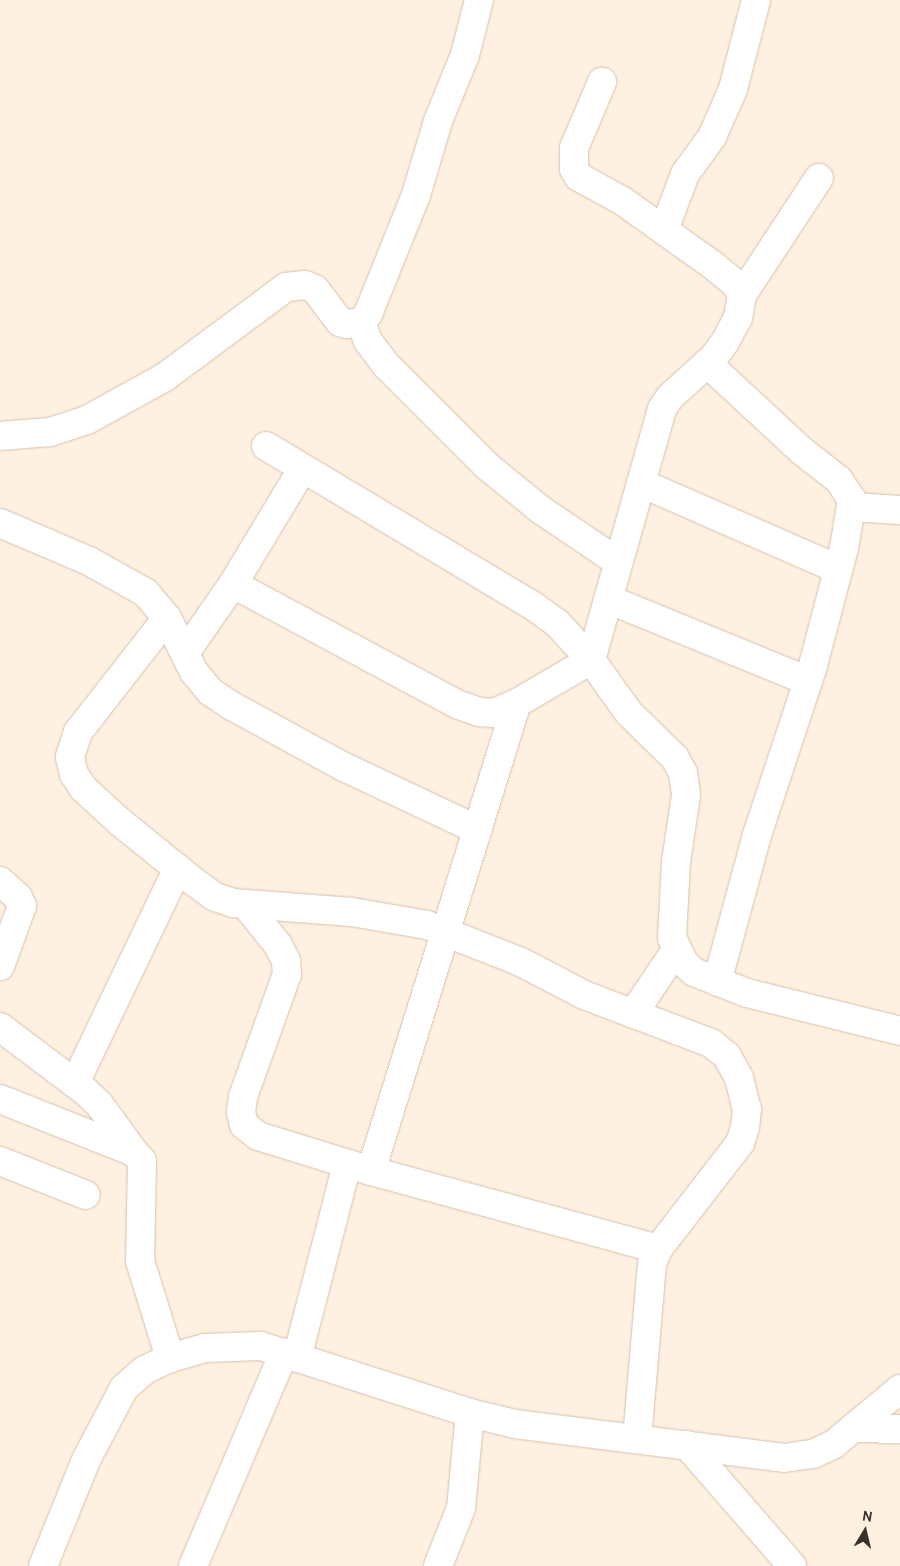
<!DOCTYPE html>
<style>
body{margin:0}
#map{position:relative;width:900px;height:1566px;overflow:hidden;background:#fff1e1;font-family:Cabin,sans-serif}
div>[style]{position:absolute}
.roads{filter:drop-shadow(0 0 1px #d4c3b0) drop-shadow(0 0 1px #d4c3b0)}
.street>*{height:28px;margin:-14px;padding:0 14px;transform-origin:14px;border-radius:14px;background:#fff}
span{translate:-50% -50%;white-space:nowrap;text-align:center;line-height:1.15;-webkit-text-stroke:4px #fff1e1;paint-order:stroke}
.north{position:absolute;left:840px;top:1506px;width:50px;height:50px;-webkit-text-stroke:4px #fff1e1;paint-order:stroke;rotate:9deg;font-size:14px;font-weight:700;line-height:20px;text-align:center;color:#39322b}
.north::after{content:'';display:block;margin:auto;width:18px;height:22px;background:#39322b;clip-path:polygon(50% 0,100% 100%,50% 72%,0 100%)}
</style>
<div id="map">
<div class="roads">
<div class="street">
<div style="left:664px;top:230px;width:60px;rotate:-69.4deg"></div>
<div style="left:685px;top:174px;width:46px;rotate:-53.9deg"></div>
<div style="left:712px;top:137px;width:52px;rotate:-66.4deg"></div>
<div style="left:733px;top:89px;width:92px;rotate:-75.5deg"></div>
<div style="left:742px;top:295px;width:140px;rotate:-56.7deg"></div>
<div style="left:361px;top:322px;width:20px;rotate:70deg"></div>
<div style="left:368px;top:341px;width:30px;rotate:53deg"></div>
<div style="left:386px;top:365px;width:143px;rotate:45deg"></div>
<div style="left:487px;top:466px;width:70px;rotate:39.2deg"></div>
<div style="left:541px;top:510px;width:93px;rotate:34deg"></div>
<div style="left:707px;top:363px;width:129px;rotate:42.8deg"></div>
<div style="left:802px;top:451px;width:47px;rotate:38.1deg"></div>
<div style="left:839px;top:480px;width:24px;rotate:57deg"></div>
<div style="left:852px;top:500px;width:49px;rotate:99.5deg"></div>
<div style="left:844px;top:548px;width:125px;rotate:104.8deg"></div>
<div style="left:812px;top:669px;width:175px;rotate:108.3deg"></div>
<div style="left:757px;top:835px;width:152px;rotate:105.2deg"></div>
<div style="left:0;top:436px;width:50px;rotate:-4.6deg"></div>
<div style="left:50px;top:432px;width:39px;rotate:-18deg"></div>
<div style="left:87px;top:420px;width:89px;rotate:-28.9deg"></div>
<div style="left:165px;top:377px;width:151px;rotate:-36.6deg"></div>
<div style="left:286px;top:287px;width:19px;rotate:-6deg"></div>
<div style="left:305px;top:285px;width:11px;rotate:22deg"></div>
<div style="left:315px;top:289px;width:41px;rotate:52.9deg"></div>
<div style="left:340px;top:322px;width:7px;rotate:16deg"></div>
<div style="left:347px;top:324px;width:14px;rotate:-8deg"></div>
<div style="left:361px;top:322px;width:11px;rotate:-49deg"></div>
<div style="left:368px;top:314px;width:128px;rotate:-68deg"></div>
<div style="left:416px;top:195px;width:77px;rotate:-73.4deg"></div>
<div style="left:438px;top:121px;width:71px;rotate:-67.8deg"></div>
<div style="left:465px;top:55px;width:57px;rotate:-75.7deg"></div>
<div style="left:266px;top:446px;width:310px;rotate:30.9deg"></div>
<div style="left:532px;top:605px;width:31px;rotate:36deg"></div>
<div style="left:557px;top:623px;width:50px;rotate:47.4deg"></div>
<div style="left:591px;top:660px;width:65px;rotate:54.4deg"></div>
<div style="left:629px;top:713px;width:64px;rotate:44.4deg"></div>
<div style="left:675px;top:758px;width:17px;rotate:62deg"></div>
<div style="left:683px;top:773px;width:22px;rotate:82deg"></div>
<div style="left:686px;top:795px;width:68px;rotate:98.5deg"></div>
<div style="left:676px;top:862px;width:76px;rotate:93deg"></div>
<div style="left:672px;top:938px;width:28px;rotate:64deg"></div>
<div style="left:684px;top:963px;width:13px;rotate:42deg"></div>
<div style="left:694px;top:972px;width:57px;rotate:21.6deg"></div>
<div style="left:747px;top:993px;width:158px;rotate:13.9deg"></div>
<div style="left:641px;top:483px;width:215px;rotate:23.6deg"></div>
<div style="left:852px;top:507px;width:48px;rotate:3.6deg"></div>
<div style="left:0;top:523px;width:97px;rotate:23.1deg"></div>
<div style="left:89px;top:561px;width:65px;rotate:29.3deg"></div>
<div style="left:146px;top:593px;width:33px;rotate:50deg"></div>
<div style="left:167px;top:618px;width:60px;rotate:63.4deg"></div>
<div style="left:194px;top:672px;width:26px;rotate:50deg"></div>
<div style="left:211px;top:692px;width:25px;rotate:34deg"></div>
<div style="left:232px;top:706px;width:125px;rotate:28.6deg"></div>
<div style="left:342px;top:766px;width:150px;rotate:25.2deg"></div>
<div style="left:233px;top:584px;width:256px;rotate:28.2deg"></div>
<div style="left:459px;top:705px;width:21px;rotate:19deg"></div>
<div style="left:479px;top:712px;width:15px;rotate:4deg"></div>
<div style="left:494px;top:713px;width:25px;rotate:-23deg"></div>
<div style="left:517px;top:703px;width:86px;rotate:-30.2deg"></div>
<div style="left:591px;top:660px;width:261px;rotate:-74.2deg"></div>
<div style="left:662px;top:409px;width:14px;rotate:-56deg"></div>
<div style="left:670px;top:397px;width:59px;rotate:-42.3deg"></div>
<div style="left:714px;top:357px;width:19px;rotate:-54deg"></div>
<div style="left:725px;top:342px;width:27px;rotate:-62deg"></div>
<div style="left:738px;top:318px;width:23px;rotate:-80deg"></div>
<div style="left:742px;top:295px;width:13px;rotate:-119deg"></div>
<div style="left:736px;top:284px;width:28px;rotate:-141deg"></div>
<div style="left:714px;top:266px;width:114px;rotate:-144.6deg"></div>
<div style="left:621px;top:200px;width:48px;rotate:-151.3deg"></div>
<div style="left:579px;top:177px;width:9px;rotate:-122deg"></div>
<div style="left:574px;top:169px;width:21px;rotate:-90deg"></div>
<div style="left:574px;top:148px;width:72px;rotate:-67deg"></div>
<div style="left:608px;top:599px;width:216px;rotate:22.3deg"></div>
<div style="left:167px;top:618px;width:145px;rotate:128deg"></div>
<div style="left:78px;top:732px;width:26px;rotate:108deg"></div>
<div style="left:70px;top:757px;width:17px;rotate:77deg"></div>
<div style="left:74px;top:774px;width:17px;rotate:57deg"></div>
<div style="left:83px;top:788px;width:50px;rotate:42.6deg"></div>
<div style="left:120px;top:822px;width:94px;rotate:38.9deg"></div>
<div style="left:193px;top:881px;width:27px;rotate:36deg"></div>
<div style="left:215px;top:897px;width:19px;rotate:18deg"></div>
<div style="left:233px;top:903px;width:119px;rotate:4.3deg"></div>
<div style="left:352px;top:912px;width:76px;rotate:9.8deg"></div>
<div style="left:427px;top:925px;width:101px;rotate:21.5deg"></div>
<div style="left:521px;top:962px;width:71px;rotate:27.6deg"></div>
<div style="left:584px;top:995px;width:136px;rotate:20.7deg"></div>
<div style="left:711px;top:1043px;width:21px;rotate:39deg"></div>
<div style="left:727px;top:1056px;width:25px;rotate:61deg"></div>
<div style="left:739px;top:1078px;width:32px;rotate:76deg"></div>
<div style="left:747px;top:1109px;width:18px;rotate:96deg"></div>
<div style="left:745px;top:1127px;width:17px;rotate:107deg"></div>
<div style="left:740px;top:1143px;width:134px;rotate:127.7deg"></div>
<div style="left:658px;top:1249px;width:16px;rotate:112deg"></div>
<div style="left:652px;top:1264px;width:175px;rotate:94.9deg"></div>
<div style="left:185px;top:653px;width:84px;rotate:-55.2deg"></div>
<div style="left:233px;top:584px;width:135px;rotate:-58.9deg"></div>
<div style="left:0;top:881px;width:24px;rotate:42deg"></div>
<div style="left:18px;top:897px;width:10px;rotate:66deg"></div>
<div style="left:22px;top:906px;width:64px;rotate:110.1deg"></div>
<div style="left:246px;top:905px;width:51px;rotate:51.3deg"></div>
<div style="left:278px;top:945px;width:18px;rotate:63deg"></div>
<div style="left:286px;top:961px;width:13px;rotate:86deg"></div>
<div style="left:287px;top:974px;width:131px;rotate:109.7deg"></div>
<div style="left:243px;top:1097px;width:15px;rotate:98deg"></div>
<div style="left:241px;top:1112px;width:13px;rotate:77deg"></div>
<div style="left:244px;top:1125px;width:18px;rotate:38deg"></div>
<div style="left:258px;top:1136px;width:118px;rotate:17.2deg"></div>
<div style="left:371px;top:1171px;width:297px;rotate:15.2deg"></div>
<div style="left:633px;top:1014px;width:77px;rotate:-56.1deg"></div>
<div style="left:0;top:1027px;width:106px;rotate:37deg"></div>
<div style="left:85px;top:1091px;width:19px;rotate:43deg"></div>
<div style="left:99px;top:1104px;width:59px;rotate:53.9deg"></div>
<div style="left:75px;top:1083px;width:238px;rotate:-64.4deg"></div>
<div style="left:0;top:1099px;width:144px;rotate:21.6deg"></div>
<div style="left:134px;top:1152px;width:12px;rotate:48deg"></div>
<div style="left:142px;top:1161px;width:100px;rotate:91.1deg"></div>
<div style="left:140px;top:1261px;width:102px;rotate:72.8deg"></div>
<div style="left:0;top:1161px;width:92px;rotate:21.6deg"></div>
<div style="left:371px;top:1171px;width:490px;rotate:-72.7deg"></div>
<div style="left:297px;top:1358px;width:200px;rotate:-75.5deg"></div>
<div style="left:854px;top:1428px;width:46px;rotate:1.2deg"></div>
<div style="left:687px;top:1445px;width:160px;rotate:49deg"></div>
<div style="left:43px;top:1566px;width:114px;rotate:-67.9deg"></div>
<div style="left:86px;top:1460px;width:81px;rotate:-62.2deg"></div>
<div style="left:124px;top:1388px;width:28px;rotate:-41deg"></div>
<div style="left:145px;top:1370px;width:28px;rotate:-26deg"></div>
<div style="left:170px;top:1358px;width:36px;rotate:-16deg"></div>
<div style="left:205px;top:1348px;width:56px;rotate:-2deg"></div>
<div style="left:261px;top:1346px;width:219px;rotate:17.8deg"></div>
<div style="left:470px;top:1413px;width:46px;rotate:13.7deg"></div>
<div style="left:515px;top:1424px;width:271px;rotate:7.2deg"></div>
<div style="left:784px;top:1458px;width:29px;rotate:-8deg"></div>
<div style="left:813px;top:1454px;width:23px;rotate:-25deg"></div>
<div style="left:834px;top:1444px;width:86px;rotate:-39.8deg"></div>
<div style="left:193px;top:1566px;width:232px;rotate:-66.9deg"></div>
<div style="left:438px;top:1566px;width:62px;rotate:-68.4deg"></div>
<div style="left:461px;top:1508px;width:95px;rotate:-84.6deg"></div>
</div>
</div>
<div class="north">N</div>
</div>
